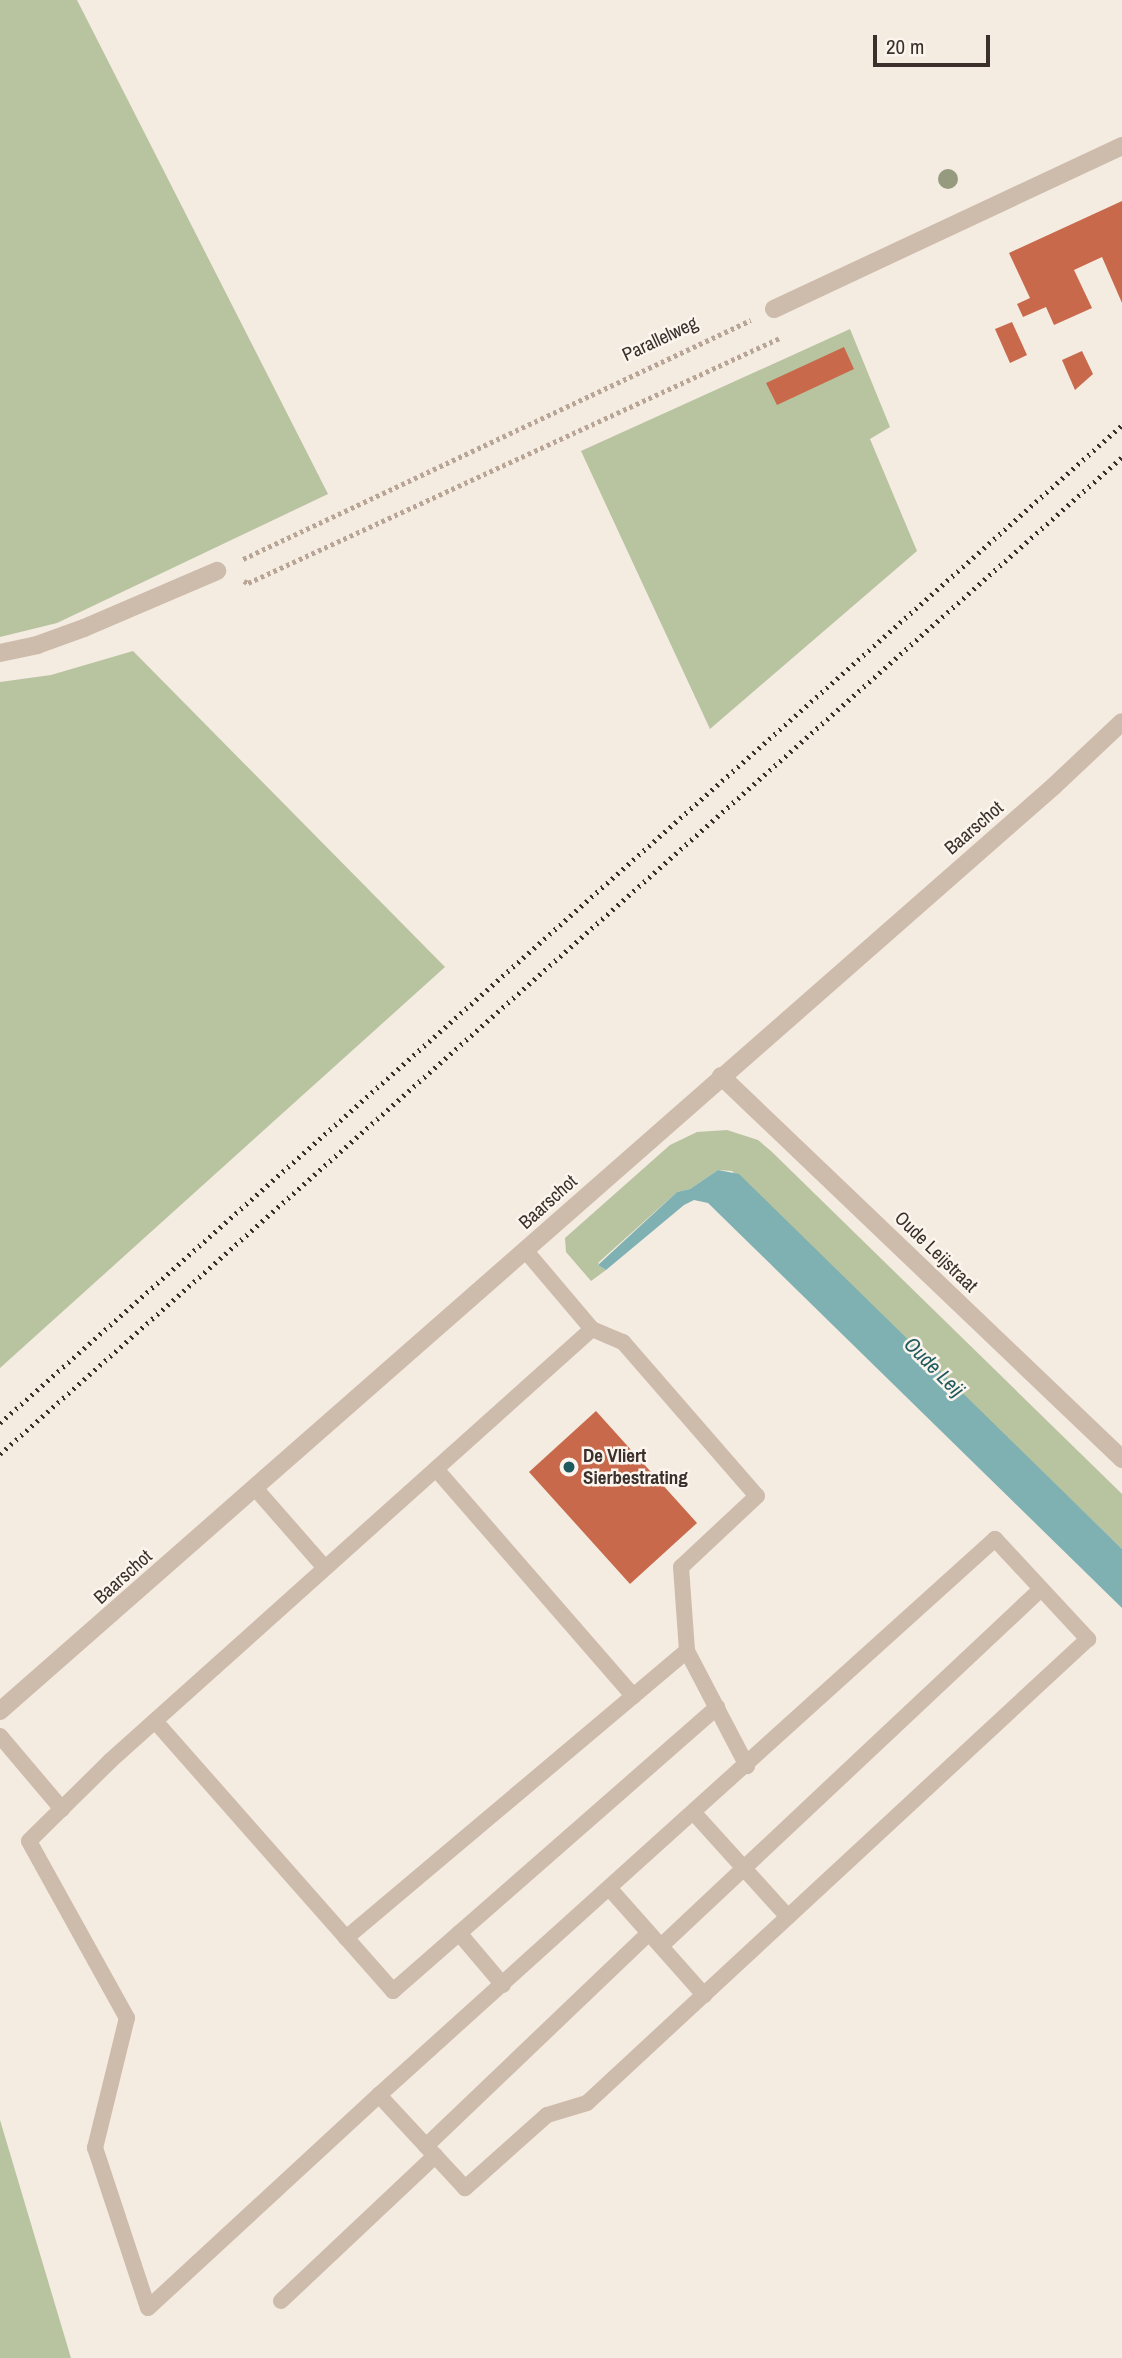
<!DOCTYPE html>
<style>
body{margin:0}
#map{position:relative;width:1122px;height:2358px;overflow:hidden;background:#f4ebe1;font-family:"Archivo Narrow",sans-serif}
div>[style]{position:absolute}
.green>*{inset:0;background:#b8c4a0}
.water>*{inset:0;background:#7fb0b2}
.building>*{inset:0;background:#c8694b}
.path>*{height:4.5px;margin-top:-2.25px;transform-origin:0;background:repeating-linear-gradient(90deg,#b9a596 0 3.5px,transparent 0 7px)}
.service>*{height:16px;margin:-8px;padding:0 8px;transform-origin:8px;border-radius:8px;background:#cdbbac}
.minor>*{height:18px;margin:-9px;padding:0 9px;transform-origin:9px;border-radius:9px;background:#cdbbac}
.rail>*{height:5px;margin-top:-2.5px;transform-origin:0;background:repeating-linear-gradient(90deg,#3b302b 0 2px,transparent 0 7px)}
.trees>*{width:20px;height:20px;margin:-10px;border-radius:50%;background:#969b7f}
.dots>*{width:19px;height:19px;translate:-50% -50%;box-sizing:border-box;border:4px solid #fbf5ee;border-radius:50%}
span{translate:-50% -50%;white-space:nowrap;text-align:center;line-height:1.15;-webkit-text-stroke:5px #fbf5ee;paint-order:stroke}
.street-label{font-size:19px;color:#3b302b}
.poi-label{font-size:19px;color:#3b302b;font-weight:700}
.left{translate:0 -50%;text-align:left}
.water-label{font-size:21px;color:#1f5a5e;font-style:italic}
.scale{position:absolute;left:873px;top:35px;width:117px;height:32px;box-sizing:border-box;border:4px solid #3b302b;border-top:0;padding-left:9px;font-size:21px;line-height:24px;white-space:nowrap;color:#3b302b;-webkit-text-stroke:5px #fbf5ee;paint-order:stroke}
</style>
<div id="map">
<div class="green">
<div style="clip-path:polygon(0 0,77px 0,328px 494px,57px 623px,0 637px)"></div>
<div style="clip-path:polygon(850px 329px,890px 427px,870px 439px,917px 551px,710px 729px,581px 451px)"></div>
<div style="clip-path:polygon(133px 651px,445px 967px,0 1368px,0 682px,51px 675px)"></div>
<div style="clip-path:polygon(727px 1130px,758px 1140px,771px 1151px,1122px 1494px,1122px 1549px,732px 1171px,718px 1170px,690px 1189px,677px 1192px,599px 1262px,598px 1265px,606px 1270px,591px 1281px,566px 1252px,565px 1238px,670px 1145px,697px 1132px)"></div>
<div style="clip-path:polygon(0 2120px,71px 2358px,0 2358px)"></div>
</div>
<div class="water">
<div style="clip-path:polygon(718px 1170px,739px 1174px,1122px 1549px,1122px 1608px,708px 1203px,694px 1200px,684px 1205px,606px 1270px,598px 1265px,677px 1192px,690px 1189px)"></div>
</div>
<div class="building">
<div style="clip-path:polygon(1122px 201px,1122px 303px,1102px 257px,1074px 270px,1092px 308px,1054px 325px,1046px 307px,1023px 317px,1017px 304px,1030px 298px,1009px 253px)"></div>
<div style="clip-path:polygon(1012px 322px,1027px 355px,1010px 363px,995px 329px)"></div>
<div style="clip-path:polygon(844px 347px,854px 369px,777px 405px,766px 383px)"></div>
<div style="clip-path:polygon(1082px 351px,1093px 374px,1075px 390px,1062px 360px)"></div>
<div style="clip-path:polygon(596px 1411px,697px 1523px,630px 1584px,529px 1472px)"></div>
</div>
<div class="path">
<div style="left:243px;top:559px;width:561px;rotate:-25.2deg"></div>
<div style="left:244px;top:581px;width:4px;rotate:27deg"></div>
<div style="left:248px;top:583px;width:586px;rotate:-24.73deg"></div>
</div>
<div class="service">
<div style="left:525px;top:1250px;width:104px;rotate:49.7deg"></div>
<div style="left:592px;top:1329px;width:34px;rotate:23deg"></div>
<div style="left:623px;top:1342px;width:204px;rotate:49deg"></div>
<div style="left:757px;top:1496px;width:104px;rotate:136.9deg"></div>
<div style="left:681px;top:1567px;width:84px;rotate:85.9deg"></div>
<div style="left:687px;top:1651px;width:130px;rotate:62.4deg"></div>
<div style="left:436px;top:1469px;width:301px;rotate:49deg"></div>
<div style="left:255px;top:1488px;width:106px;rotate:48.8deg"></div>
<div style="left:995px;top:1539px;width:137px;rotate:47.1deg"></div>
<div style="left:1088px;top:1639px;width:683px;rotate:137.2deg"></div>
<div style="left:587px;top:2103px;width:42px;rotate:163.3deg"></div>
<div style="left:547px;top:2115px;width:110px;rotate:138.3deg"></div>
<div style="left:465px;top:2188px;width:127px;rotate:-132.8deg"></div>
<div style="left:379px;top:2095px;width:830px;rotate:-42.07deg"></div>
<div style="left:155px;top:1721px;width:360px;rotate:48.6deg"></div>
<div style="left:393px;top:1991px;width:431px;rotate:-41.2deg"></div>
<div style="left:0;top:1736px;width:96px;rotate:49.7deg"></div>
<div style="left:694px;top:1813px;width:140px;rotate:47.9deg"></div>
<div style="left:610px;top:1889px;width:142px;rotate:48.4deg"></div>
<div style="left:459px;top:1933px;width:68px;rotate:49.8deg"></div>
<div style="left:346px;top:1938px;width:446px;rotate:-40.1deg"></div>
<div style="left:661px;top:1946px;width:521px;rotate:-43.21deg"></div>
<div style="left:379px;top:2095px;width:314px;rotate:137.3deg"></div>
<div style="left:148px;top:2308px;width:169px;rotate:-108.3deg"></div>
<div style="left:95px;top:2148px;width:134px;rotate:-76.2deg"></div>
<div style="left:127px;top:2018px;width:202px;rotate:-119deg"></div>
<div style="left:29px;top:1841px;width:114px;rotate:-44.6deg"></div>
<div style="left:110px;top:1761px;width:647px;rotate:-41.87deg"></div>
<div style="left:426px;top:2146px;width:308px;rotate:-43.7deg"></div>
<div style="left:281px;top:2301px;width:212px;rotate:-43.3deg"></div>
</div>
<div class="minor">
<div style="left:774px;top:309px;width:384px;rotate:-25.1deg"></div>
<div style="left:0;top:653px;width:38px;rotate:-12deg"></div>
<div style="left:37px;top:645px;width:50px;rotate:-19.9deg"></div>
<div style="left:84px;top:628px;width:145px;rotate:-23.2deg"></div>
<div style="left:721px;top:1076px;width:555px;rotate:43.68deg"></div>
<div style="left:0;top:1711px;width:1402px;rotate:-41.27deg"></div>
<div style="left:1054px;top:786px;width:93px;rotate:-43.3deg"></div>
</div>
<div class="rail">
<div style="left:0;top:1423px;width:1502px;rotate:-41.65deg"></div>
<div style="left:0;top:1454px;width:1501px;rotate:-41.62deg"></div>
</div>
<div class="trees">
<div style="left:948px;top:179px"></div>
</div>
<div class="dots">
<div style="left:569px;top:1467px;background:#1f5a5e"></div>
</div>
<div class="street-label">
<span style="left:660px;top:339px;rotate:-25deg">Parallelweg</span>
<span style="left:974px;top:828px;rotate:-41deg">Baarschot</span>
<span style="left:548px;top:1202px;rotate:-42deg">Baarschot</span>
<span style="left:936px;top:1252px;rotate:44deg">Oude Leijstraat</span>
<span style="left:123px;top:1577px;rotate:-42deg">Baarschot</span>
</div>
<div class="poi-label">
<span class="left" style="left:583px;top:1467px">De Vliert<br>Sierbestrating</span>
</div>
<div class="water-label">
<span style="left:934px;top:1367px;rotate:45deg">Oude Leij</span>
</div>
<div class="scale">20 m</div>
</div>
